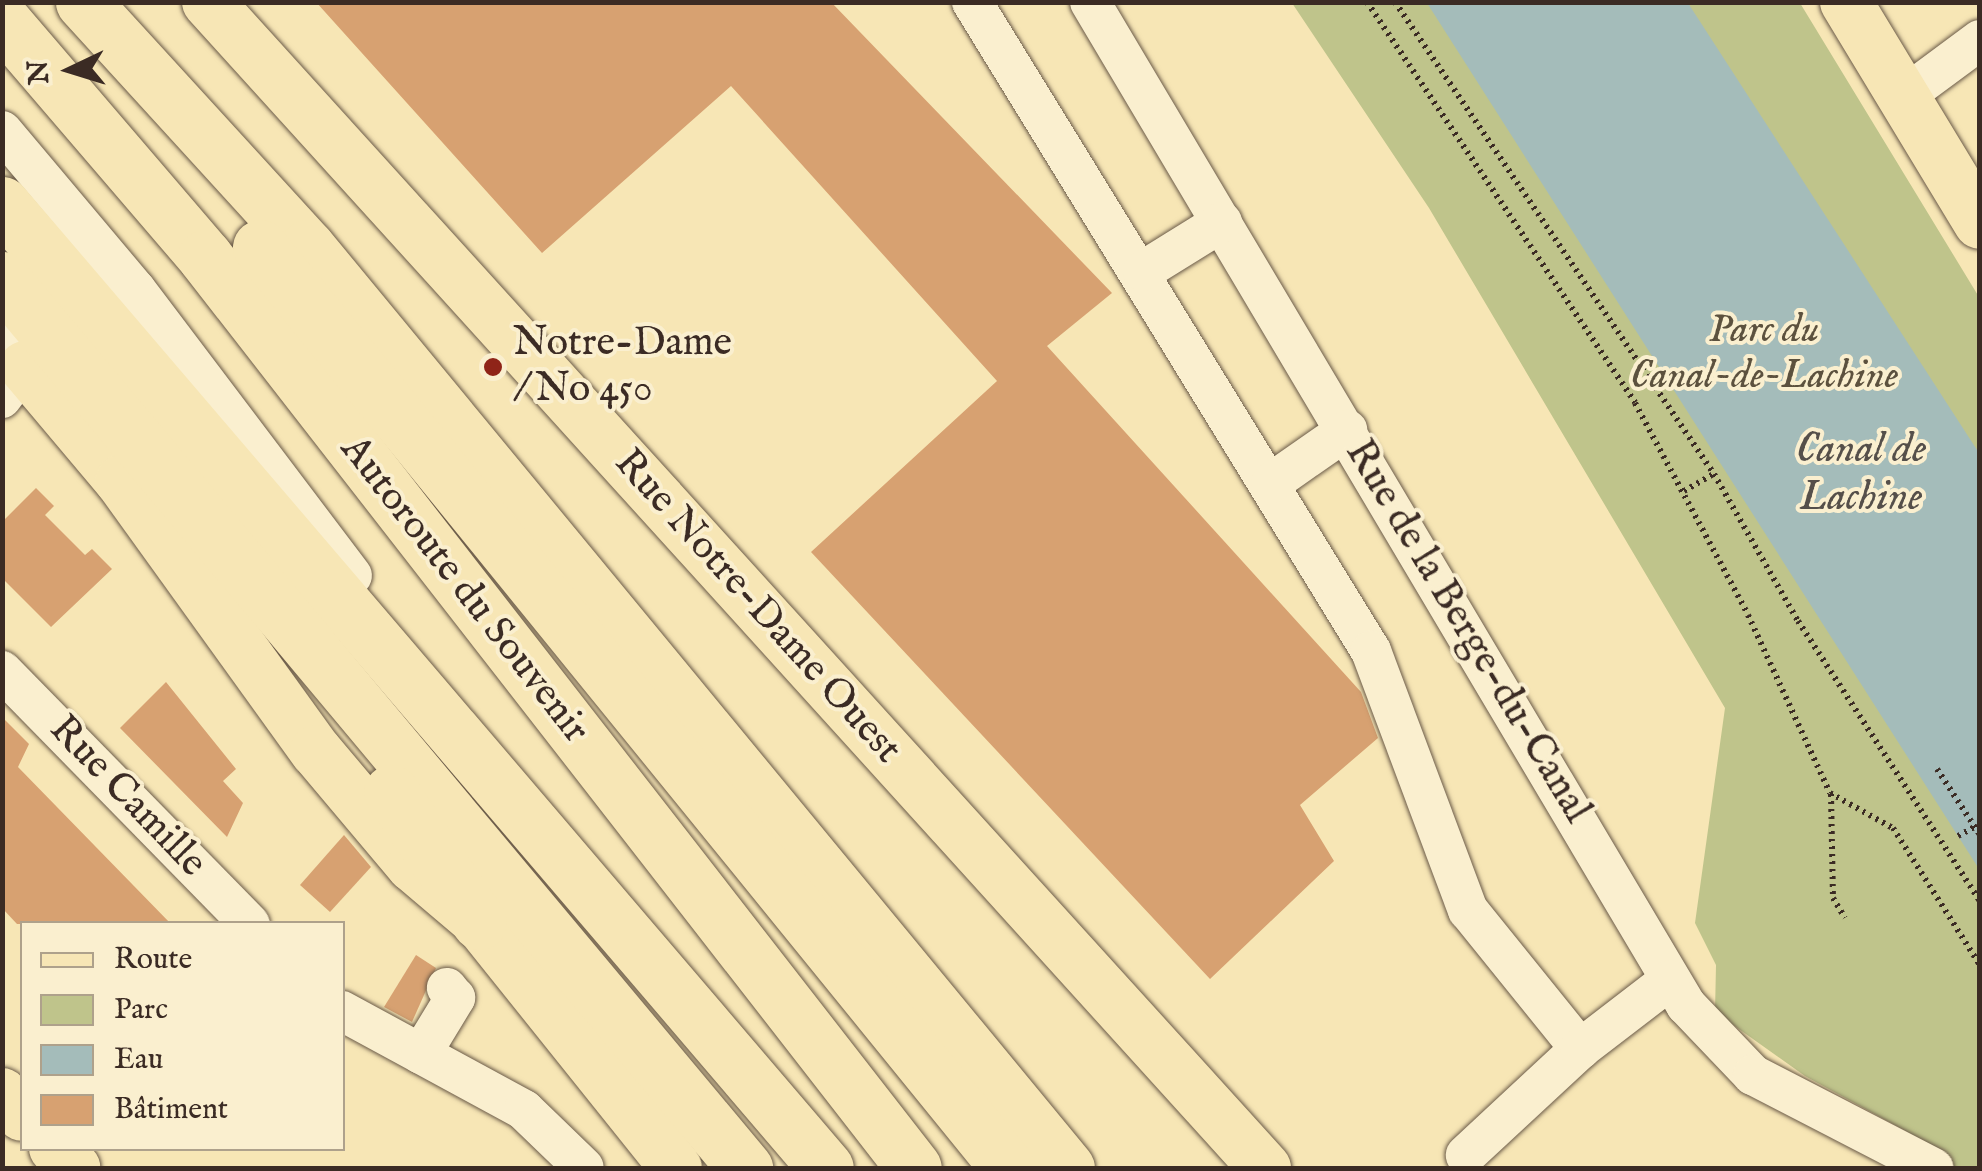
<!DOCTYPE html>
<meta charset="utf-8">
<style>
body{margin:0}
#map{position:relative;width:1982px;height:1171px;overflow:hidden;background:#f7e6b5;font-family:"IM FELL English",serif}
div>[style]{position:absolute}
.green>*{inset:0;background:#bfc48b}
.water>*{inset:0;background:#a4bcba}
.building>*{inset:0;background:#d7a171}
.path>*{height:6px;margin-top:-3px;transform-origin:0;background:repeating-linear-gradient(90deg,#3b2b24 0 2.5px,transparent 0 7.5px)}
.roads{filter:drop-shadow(0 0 2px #6a5a48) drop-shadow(0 0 2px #6a5a48)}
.minor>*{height:40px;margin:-20px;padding:0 20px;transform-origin:20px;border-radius:20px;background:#faefcf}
.major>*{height:52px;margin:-26px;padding:0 26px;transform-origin:26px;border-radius:26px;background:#f7e6b5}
.highway>*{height:55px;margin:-27.5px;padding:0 27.5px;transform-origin:27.5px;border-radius:27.5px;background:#f7e6b5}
.dots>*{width:28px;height:28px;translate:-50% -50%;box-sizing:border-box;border:5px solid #faefcf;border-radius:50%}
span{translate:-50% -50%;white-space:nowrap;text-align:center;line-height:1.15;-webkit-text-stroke:8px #faefcf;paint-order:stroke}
.park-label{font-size:40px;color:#5c513e;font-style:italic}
.poi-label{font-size:40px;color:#3b2b24}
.left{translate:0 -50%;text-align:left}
.street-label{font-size:40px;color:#3b2b24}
.water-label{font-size:42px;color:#554f4a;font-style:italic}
.frame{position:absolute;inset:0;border:5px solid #3b2b24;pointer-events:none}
.legend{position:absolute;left:20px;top:921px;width:325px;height:230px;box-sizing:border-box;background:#faefcf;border:2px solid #aea18b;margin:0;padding:12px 18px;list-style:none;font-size:30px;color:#3b2b24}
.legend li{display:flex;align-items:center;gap:20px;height:50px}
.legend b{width:50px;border:2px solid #aea18b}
.north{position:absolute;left:20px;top:20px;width:100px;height:100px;-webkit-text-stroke:8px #faefcf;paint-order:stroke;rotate:266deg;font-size:28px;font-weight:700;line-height:40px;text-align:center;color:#3b2b24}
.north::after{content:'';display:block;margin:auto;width:35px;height:45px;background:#3b2b24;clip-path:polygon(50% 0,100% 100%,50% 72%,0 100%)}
</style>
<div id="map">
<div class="green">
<div style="clip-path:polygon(1292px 3px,1800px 3px,1979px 297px,1979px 1168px,1956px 1168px,1935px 1147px,1805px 1076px,1715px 1012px,1716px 965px,1695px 923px,1725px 708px,1429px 208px)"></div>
</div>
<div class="water">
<div style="clip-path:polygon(1427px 3px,1688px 3px,1979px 453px,1979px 869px)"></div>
</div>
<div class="building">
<div style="clip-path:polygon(316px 2px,831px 2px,1112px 293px,1047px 346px,1361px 692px,1378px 738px,1300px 805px,1334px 861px,1210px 979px,811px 552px,997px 381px,731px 86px,542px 253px)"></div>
<div style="clip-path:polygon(36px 488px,54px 506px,45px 515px,85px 555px,92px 549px,112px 569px,51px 627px,2px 578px,2px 522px)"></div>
<div style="clip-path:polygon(166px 682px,236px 769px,223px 781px,243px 803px,227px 837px,120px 728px)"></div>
<div style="clip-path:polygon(2px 717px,29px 744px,18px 767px,171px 924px,17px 924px,2px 908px)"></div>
<div style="clip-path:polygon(344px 835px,371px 867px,330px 912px,300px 885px)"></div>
<div style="clip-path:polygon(416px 955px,436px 968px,412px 1022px,384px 1007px)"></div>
</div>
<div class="path">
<div style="left:1367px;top:2px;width:482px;rotate:56.2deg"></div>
<div style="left:1635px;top:403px;width:240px;rotate:61.9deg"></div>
<div style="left:1748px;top:615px;width:196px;rotate:65.3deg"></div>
<div style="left:1830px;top:793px;width:72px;rotate:29.1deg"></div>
<div style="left:1893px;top:828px;width:162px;rotate:57.6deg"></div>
<div style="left:1395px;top:2px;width:570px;rotate:55.95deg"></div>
<div style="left:1684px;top:491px;width:34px;rotate:-30deg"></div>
<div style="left:1714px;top:474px;width:169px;rotate:60.3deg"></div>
<div style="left:1798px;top:621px;width:334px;rotate:57deg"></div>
<div style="left:1937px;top:769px;width:79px;rotate:56.9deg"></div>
<div style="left:1831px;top:794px;width:104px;rotate:88.9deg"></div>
<div style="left:1833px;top:898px;width:23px;rotate:59deg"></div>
<div style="left:1958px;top:836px;width:18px;rotate:-29deg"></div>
</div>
<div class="roads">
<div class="minor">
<div style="left:972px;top:2px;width:762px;rotate:58.42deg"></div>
<div style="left:1371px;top:651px;width:277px;rotate:69.5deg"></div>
<div style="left:1468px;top:910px;width:179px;rotate:51.1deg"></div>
<div style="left:1580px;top:1049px;width:156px;rotate:137.1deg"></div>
<div style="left:1090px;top:2px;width:1167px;rotate:59.28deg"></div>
<div style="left:1686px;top:1005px;width:97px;rotate:46.3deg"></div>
<div style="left:1753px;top:1075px;width:203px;rotate:27.3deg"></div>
<div style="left:1903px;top:97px;width:96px;rotate:-36.5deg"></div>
<div style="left:2px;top:131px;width:208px;rotate:49.9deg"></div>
<div style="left:136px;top:290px;width:358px;rotate:52.9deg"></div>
<div style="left:1143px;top:271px;width:93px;rotate:-31.8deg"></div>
<div style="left:2px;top:342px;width:34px;rotate:47deg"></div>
<div style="left:25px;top:367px;width:39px;rotate:127deg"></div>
<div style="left:1271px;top:483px;width:93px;rotate:-34.9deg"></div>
<div style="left:2px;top:671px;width:354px;rotate:45.6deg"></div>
<div style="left:342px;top:1011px;width:207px;rotate:28.5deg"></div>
<div style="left:524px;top:1110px;width:83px;rotate:44deg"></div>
<div style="left:1580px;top:1049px;width:113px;rotate:-37.5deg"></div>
<div style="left:421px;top:1054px;width:66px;rotate:-58.7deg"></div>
<div style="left:455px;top:998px;width:13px;rotate:-129deg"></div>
</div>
<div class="major">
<div style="left:208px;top:2px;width:1574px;rotate:47.81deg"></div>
<div style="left:1846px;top:2px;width:258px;rotate:58.8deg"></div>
<div style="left:25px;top:367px;width:149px;rotate:49.9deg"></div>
<div style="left:121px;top:481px;width:333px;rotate:54.2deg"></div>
<div style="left:316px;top:751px;width:150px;rotate:49.9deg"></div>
<div style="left:413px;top:866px;width:87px;rotate:40.3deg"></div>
<div style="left:479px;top:922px;width:315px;rotate:51.3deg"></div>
<div style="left:2px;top:1094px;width:29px;rotate:46deg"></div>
<div style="left:55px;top:1148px;width:28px;rotate:46deg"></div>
</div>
<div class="highway">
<div style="left:83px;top:2px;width:332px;rotate:47.6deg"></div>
<div style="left:307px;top:247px;width:1194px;rotate:50.47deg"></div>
<div style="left:2px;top:20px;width:312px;rotate:49.4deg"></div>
<div style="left:205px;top:257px;width:1154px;rotate:52.11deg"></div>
<div style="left:2px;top:204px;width:1268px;rotate:49.48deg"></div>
<div style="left:260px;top:247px;width:1186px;rotate:50.92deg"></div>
<div style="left:2px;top:279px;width:1159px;rotate:50.11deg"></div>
<div style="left:391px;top:792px;width:157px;rotate:55.9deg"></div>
</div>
</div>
<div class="dots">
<div style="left:493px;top:367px;background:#8f2418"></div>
</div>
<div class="park-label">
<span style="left:1764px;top:354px">Parc du<br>Canal-de-Lachine</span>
</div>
<div class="poi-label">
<span class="left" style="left:513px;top:367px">Notre-Dame<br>/ No 450</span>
</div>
<div class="street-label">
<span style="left:464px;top:590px;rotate:52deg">Autoroute du Souvenir</span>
<span style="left:757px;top:607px;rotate:48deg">Rue Notre-Dame Ouest</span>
<span style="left:1467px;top:632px;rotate:59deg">Rue de la Berge-du-Canal</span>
<span style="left:127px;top:797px;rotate:46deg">Rue Camille</span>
</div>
<div class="water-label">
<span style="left:1861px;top:474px">Canal de<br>Lachine</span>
</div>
<div class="frame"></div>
<ul class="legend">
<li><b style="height:12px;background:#f7e6b5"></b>Route</li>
<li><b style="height:28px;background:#bfc48b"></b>Parc</li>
<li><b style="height:28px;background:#a4bcba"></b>Eau</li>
<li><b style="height:28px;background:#d7a171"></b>Bâtiment</li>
</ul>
<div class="north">N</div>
</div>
